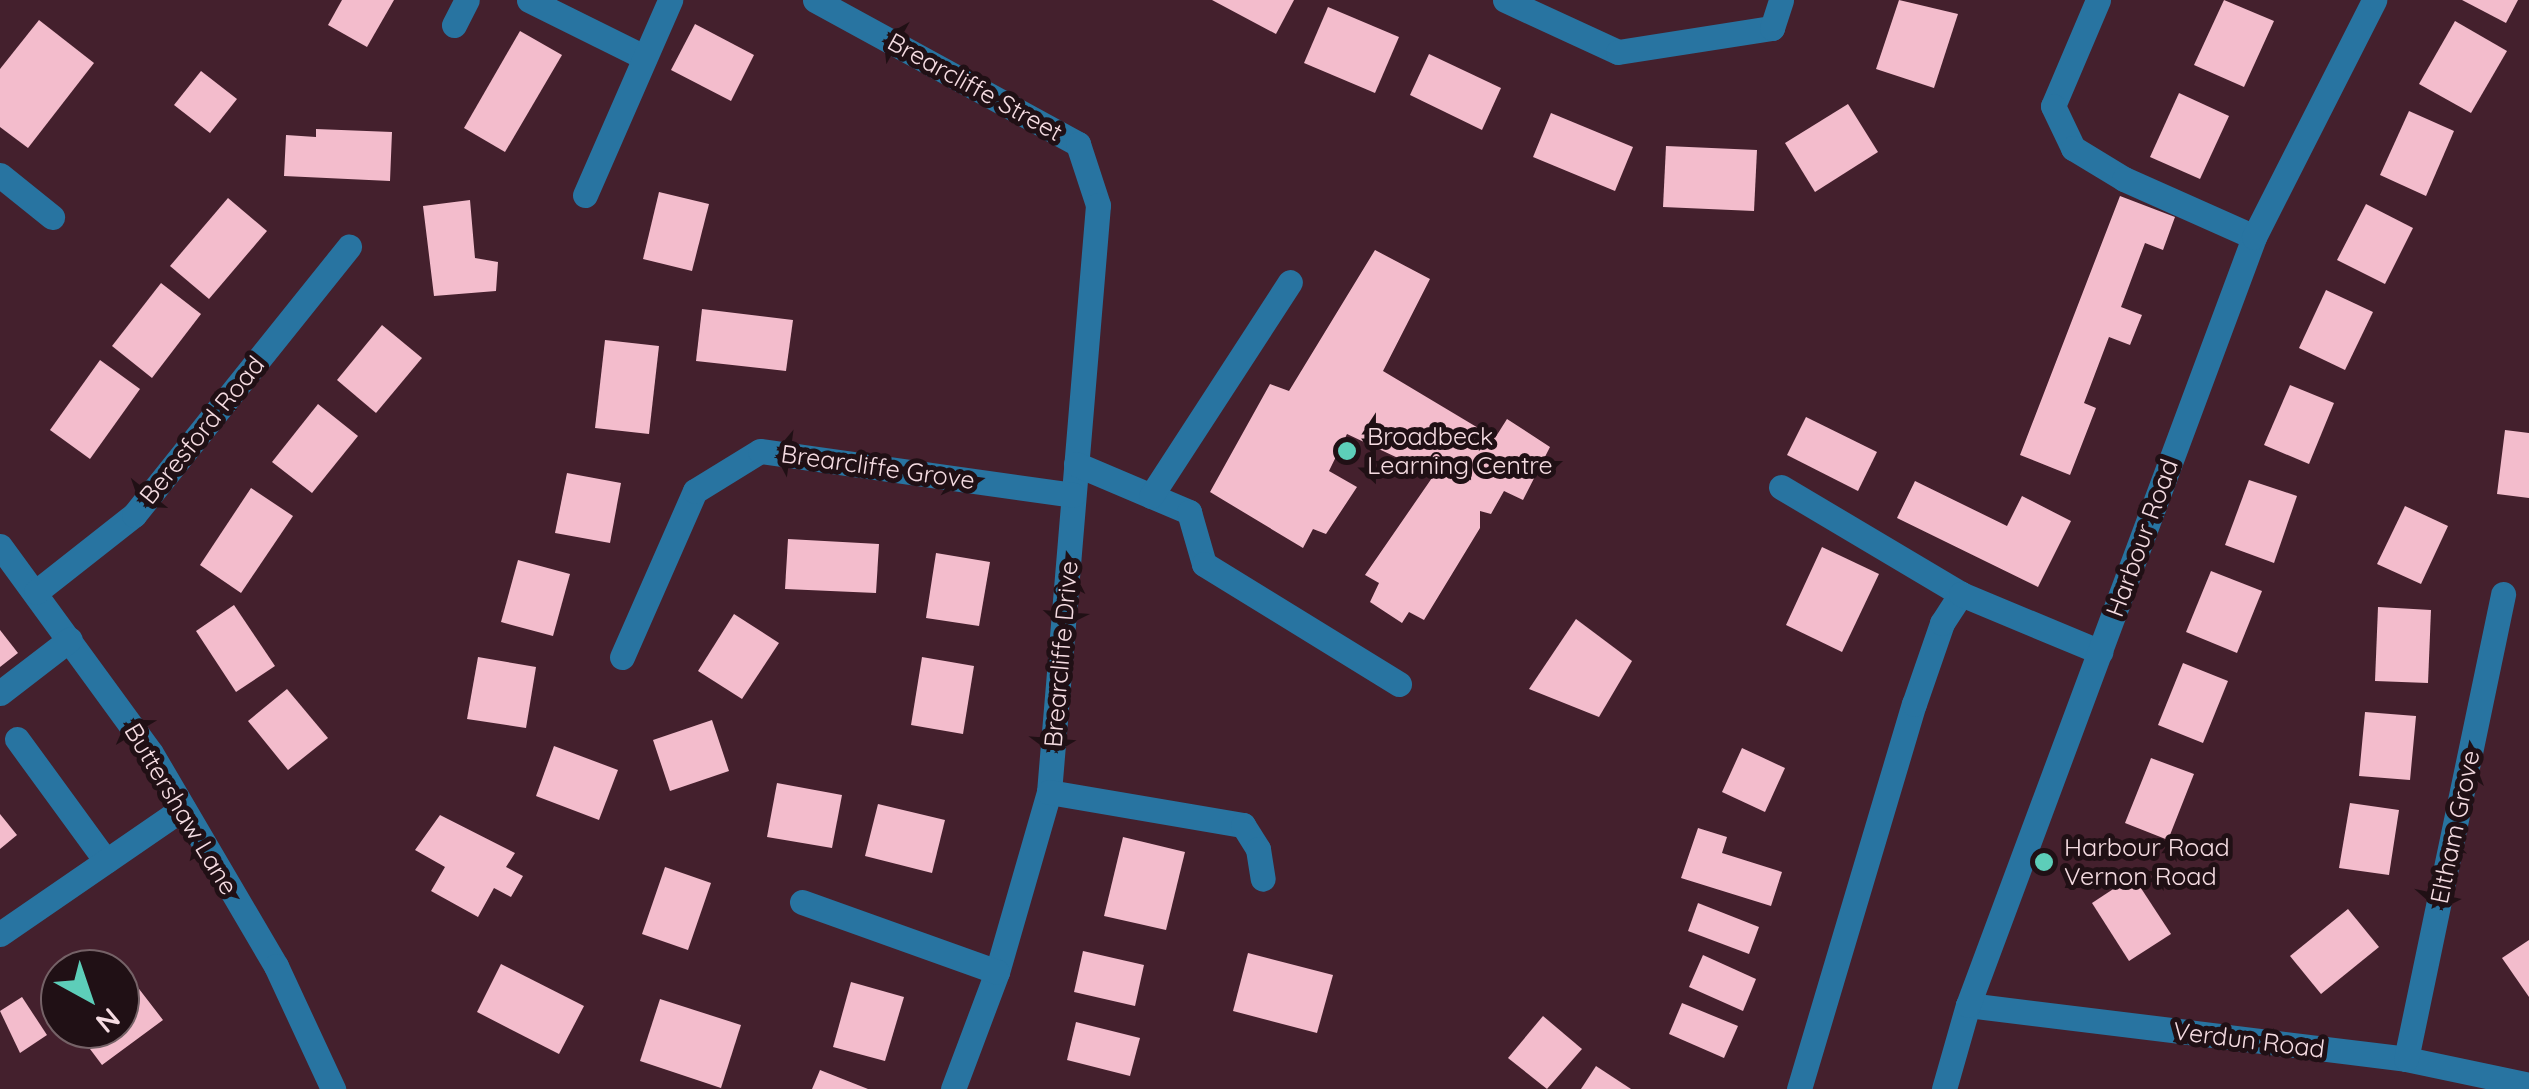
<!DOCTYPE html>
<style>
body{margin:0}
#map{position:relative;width:2529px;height:1089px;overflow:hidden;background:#44202d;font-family:Quicksand,sans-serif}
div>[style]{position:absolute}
.building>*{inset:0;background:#f3bccc}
.minor>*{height:25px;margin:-12.5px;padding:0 12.5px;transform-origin:12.5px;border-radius:12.5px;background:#2874a1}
.dots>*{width:28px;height:28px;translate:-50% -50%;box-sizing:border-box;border:5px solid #201015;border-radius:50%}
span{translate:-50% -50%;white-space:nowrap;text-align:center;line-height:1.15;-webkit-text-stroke:10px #201015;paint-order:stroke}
.street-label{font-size:25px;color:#f5dce2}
.poi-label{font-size:25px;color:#f5dce2}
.left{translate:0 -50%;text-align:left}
.north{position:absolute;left:40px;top:949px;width:100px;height:100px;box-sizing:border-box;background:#201015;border:2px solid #756267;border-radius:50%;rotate:140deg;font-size:28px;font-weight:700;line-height:40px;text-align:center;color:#f5dce2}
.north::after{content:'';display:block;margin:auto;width:35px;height:45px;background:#5dceb9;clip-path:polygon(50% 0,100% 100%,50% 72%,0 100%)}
</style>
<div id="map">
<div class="building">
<div style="clip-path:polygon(342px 0,394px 0,367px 47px,328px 25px)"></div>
<div style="clip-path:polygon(1212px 0,1294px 0,1276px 34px)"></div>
<div style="clip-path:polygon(1899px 0,1958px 14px,1934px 88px,1876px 69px)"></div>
<div style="clip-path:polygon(2224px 0,2274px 21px,2244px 87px,2194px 65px)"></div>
<div style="clip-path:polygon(2462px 0,2518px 0,2506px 23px)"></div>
<div style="clip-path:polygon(1328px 7px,1399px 37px,1375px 93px,1304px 63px)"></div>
<div style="clip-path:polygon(39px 20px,94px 63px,28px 148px,0 127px,0 69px)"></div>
<div style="clip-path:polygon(2455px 21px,2507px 51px,2471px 113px,2419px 84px)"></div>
<div style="clip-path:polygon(695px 24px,754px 55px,731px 101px,671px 70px)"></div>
<div style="clip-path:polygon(520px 31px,562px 55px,505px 152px,464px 128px)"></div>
<div style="clip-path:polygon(1429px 54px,1501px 88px,1482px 130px,1410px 95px)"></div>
<div style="clip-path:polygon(201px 71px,237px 99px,210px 133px,174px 105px)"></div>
<div style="clip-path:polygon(2179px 93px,2229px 116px,2200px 179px,2150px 157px)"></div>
<div style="clip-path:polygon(1848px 104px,1878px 152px,1815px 192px,1785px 143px)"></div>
<div style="clip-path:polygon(2409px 111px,2454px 131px,2426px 196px,2380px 175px)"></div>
<div style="clip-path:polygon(1551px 113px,1633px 147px,1615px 191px,1533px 157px)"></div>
<div style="clip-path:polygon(316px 129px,392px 132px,390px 181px,284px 176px,286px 135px,316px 137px)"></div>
<div style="clip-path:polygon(1666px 146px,1757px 150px,1754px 211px,1663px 207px)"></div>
<div style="clip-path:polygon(659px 192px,709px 204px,692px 271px,643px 259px)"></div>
<div style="clip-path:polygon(2120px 196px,2175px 217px,2163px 250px,2145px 243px,2121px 307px,2142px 315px,2130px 345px,2109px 337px,2084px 403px,2096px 408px,2070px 475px,2020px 455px)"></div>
<div style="clip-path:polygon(228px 198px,267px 231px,209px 299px,170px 266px)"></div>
<div style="clip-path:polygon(470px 200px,475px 258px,498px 262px,496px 291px,434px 296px,423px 206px)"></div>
<div style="clip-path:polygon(2366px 204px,2413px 228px,2385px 284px,2337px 260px)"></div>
<div style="clip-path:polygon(1375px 250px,1430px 279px,1383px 371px,1495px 438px,1507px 419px,1550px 447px,1523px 500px,1504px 491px,1491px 514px,1480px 511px,1480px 528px,1424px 620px,1409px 612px,1402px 623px,1370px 602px,1379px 583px,1365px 575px,1434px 475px,1347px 434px,1329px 471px,1357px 487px,1326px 534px,1313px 529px,1303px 548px,1210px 492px,1270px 384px,1289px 391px)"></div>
<div style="clip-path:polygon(161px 283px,201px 314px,152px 378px,112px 346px)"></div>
<div style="clip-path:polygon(2326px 290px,2373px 312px,2345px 370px,2299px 348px)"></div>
<div style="clip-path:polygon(702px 309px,793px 320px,786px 371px,696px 361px)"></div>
<div style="clip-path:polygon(382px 325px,422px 358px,376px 413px,337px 380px)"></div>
<div style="clip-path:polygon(605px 340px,659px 346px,649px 434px,595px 428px)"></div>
<div style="clip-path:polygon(100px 360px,140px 389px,90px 459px,50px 430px)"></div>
<div style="clip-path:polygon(2290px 385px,2334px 403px,2309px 464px,2264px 445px)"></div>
<div style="clip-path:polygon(318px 404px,358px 436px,312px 493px,272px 462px)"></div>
<div style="clip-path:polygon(1806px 417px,1877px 452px,1858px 491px,1787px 455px)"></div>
<div style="clip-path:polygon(2505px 430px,2529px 433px,2529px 498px,2497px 494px)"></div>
<div style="clip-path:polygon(567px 473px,621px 483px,610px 543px,555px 533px)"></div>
<div style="clip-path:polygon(2249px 480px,2297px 496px,2274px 563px,2225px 545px)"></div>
<div style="clip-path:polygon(1915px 481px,2007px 526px,2022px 496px,2071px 521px,2038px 587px,1897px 518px)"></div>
<div style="clip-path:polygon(251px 488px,293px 516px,241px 593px,200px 565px)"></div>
<div style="clip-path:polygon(2405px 506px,2448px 526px,2421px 584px,2377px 564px)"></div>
<div style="clip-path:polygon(788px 539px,879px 544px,876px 593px,785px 589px)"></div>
<div style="clip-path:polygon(1822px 547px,1879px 574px,1842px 652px,1786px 625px)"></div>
<div style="clip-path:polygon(936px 553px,990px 562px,979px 626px,926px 618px)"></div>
<div style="clip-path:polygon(518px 560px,570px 574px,553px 636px,501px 622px)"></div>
<div style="clip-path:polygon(2211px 571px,2262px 591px,2237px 653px,2186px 632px)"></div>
<div style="clip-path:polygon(234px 605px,275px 666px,236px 692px,196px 631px)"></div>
<div style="clip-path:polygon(2378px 607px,2431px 610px,2428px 683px,2375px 681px)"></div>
<div style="clip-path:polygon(734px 614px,779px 643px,742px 699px,698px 671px)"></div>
<div style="clip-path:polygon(1576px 619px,1632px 661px,1599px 717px,1529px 689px)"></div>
<div style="clip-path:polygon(0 630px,18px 653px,0 667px)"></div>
<div style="clip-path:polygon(478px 657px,536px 667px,526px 728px,467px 719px)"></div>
<div style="clip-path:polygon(922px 657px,974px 666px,963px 734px,911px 725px)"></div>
<div style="clip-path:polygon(2183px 663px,2228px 681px,2203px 743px,2158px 725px)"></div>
<div style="clip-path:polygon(287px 689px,328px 738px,288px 770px,248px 721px)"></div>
<div style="clip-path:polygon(2365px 712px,2416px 716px,2410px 780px,2359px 776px)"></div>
<div style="clip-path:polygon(712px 720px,729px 771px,670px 791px,653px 740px)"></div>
<div style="clip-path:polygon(554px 746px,618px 770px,599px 820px,536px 796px)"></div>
<div style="clip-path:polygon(1742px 748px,1785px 768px,1765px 812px,1722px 792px)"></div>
<div style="clip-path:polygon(2151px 758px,2194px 774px,2168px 840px,2125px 823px)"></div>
<div style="clip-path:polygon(777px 783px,842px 795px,832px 848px,767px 837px)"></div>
<div style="clip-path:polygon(2350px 803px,2399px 810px,2389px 875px,2339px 868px)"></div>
<div style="clip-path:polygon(878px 804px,945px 820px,932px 873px,865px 856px)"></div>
<div style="clip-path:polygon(0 814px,17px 835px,0 849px)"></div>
<div style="clip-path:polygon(440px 815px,515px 853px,506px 867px,523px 876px,511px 897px,494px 888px,478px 917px,431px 891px,445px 867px,415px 850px)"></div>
<div style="clip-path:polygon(1698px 828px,1727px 837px,1722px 853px,1782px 872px,1771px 906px,1681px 878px)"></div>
<div style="clip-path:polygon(1123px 837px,1185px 852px,1166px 930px,1104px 916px)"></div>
<div style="clip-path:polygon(665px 867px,711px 883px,688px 950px,642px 934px)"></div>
<div style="clip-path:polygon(2133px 876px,2171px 934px,2129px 961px,2092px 903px)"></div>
<div style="clip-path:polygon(1698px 903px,1759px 927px,1749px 954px,1688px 931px)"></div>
<div style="clip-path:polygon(2348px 909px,2379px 947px,2321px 994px,2290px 956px)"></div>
<div style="clip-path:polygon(2529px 940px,2529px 997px,2502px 958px)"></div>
<div style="clip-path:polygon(1083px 951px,1144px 965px,1135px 1006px,1074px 992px)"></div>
<div style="clip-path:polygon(1248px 953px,1333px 975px,1317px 1033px,1233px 1011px)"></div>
<div style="clip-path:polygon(1703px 955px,1756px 979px,1743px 1011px,1689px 987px)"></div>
<div style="clip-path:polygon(501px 964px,584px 1006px,559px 1054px,477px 1012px)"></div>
<div style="clip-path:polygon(126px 972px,163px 1020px,102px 1065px,75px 1029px,120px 1029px,120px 976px)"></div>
<div style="clip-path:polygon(851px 982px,904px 997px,885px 1061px,833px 1047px)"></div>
<div style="clip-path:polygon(22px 997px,47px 1035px,20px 1053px,0 1011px)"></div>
<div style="clip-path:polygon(660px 999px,741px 1025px,721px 1088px,640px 1061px)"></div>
<div style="clip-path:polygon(1682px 1003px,1738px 1026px,1724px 1058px,1669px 1034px)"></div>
<div style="clip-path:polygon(1543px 1016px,1582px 1049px,1547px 1089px,1508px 1058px)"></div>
<div style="clip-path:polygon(1076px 1022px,1140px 1038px,1130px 1076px,1067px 1060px)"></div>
<div style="clip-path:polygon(1596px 1066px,1631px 1089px,1581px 1089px)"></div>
<div style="clip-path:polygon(820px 1070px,868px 1089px,812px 1089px)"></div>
</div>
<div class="minor">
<div style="left:529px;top:0;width:126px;rotate:26.4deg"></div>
<div style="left:815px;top:0;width:300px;rotate:28.7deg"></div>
<div style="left:1078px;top:144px;width:64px;rotate:71.8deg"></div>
<div style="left:1098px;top:205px;width:589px;rotate:94.77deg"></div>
<div style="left:1049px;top:792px;width:187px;rotate:106.1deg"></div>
<div style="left:997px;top:972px;width:125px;rotate:110.6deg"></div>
<div style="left:1505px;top:0;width:124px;rotate:24.7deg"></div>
<div style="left:1618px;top:52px;width:156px;rotate:-8.9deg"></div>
<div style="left:1772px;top:28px;width:29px;rotate:-72deg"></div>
<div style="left:2098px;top:0;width:115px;rotate:113deg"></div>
<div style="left:2053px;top:106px;width:47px;rotate:64.5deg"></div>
<div style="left:2073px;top:148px;width:60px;rotate:31.3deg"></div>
<div style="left:2124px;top:179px;width:142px;rotate:24deg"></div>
<div style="left:454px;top:25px;width:28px;rotate:-63deg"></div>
<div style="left:0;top:175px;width:67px;rotate:38.9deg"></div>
<div style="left:585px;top:195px;width:213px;rotate:-66.4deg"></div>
<div style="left:1076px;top:464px;width:123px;rotate:23deg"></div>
<div style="left:1189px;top:512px;width:54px;rotate:73.9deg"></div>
<div style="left:1204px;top:564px;width:229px;rotate:31.6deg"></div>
<div style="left:1781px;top:487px;width:209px;rotate:30.7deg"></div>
<div style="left:1151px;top:496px;width:255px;rotate:-57deg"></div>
<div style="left:0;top:546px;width:256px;rotate:53.9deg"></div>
<div style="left:151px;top:753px;width:247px;rotate:59.6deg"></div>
<div style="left:276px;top:966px;width:136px;rotate:65.1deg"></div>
<div style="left:36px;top:592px;width:125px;rotate:-38.2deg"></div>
<div style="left:134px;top:515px;width:344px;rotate:-51.3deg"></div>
<div style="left:622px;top:657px;width:181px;rotate:-66.3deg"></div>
<div style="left:695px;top:491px;width:76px;rotate:-31.6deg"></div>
<div style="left:760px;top:451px;width:316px;rotate:8deg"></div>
<div style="left:0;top:693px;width:88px;rotate:-37.6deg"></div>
<div style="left:17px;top:739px;width:151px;rotate:53.9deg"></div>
<div style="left:1049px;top:792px;width:197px;rotate:9.7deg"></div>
<div style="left:1243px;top:825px;width:28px;rotate:58deg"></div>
<div style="left:1258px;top:849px;width:30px;rotate:81deg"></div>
<div style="left:802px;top:902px;width:207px;rotate:19.7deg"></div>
<div style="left:0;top:934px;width:222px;rotate:-34.5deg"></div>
<div style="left:1968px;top:1005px;width:441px;rotate:7deg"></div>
<div style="left:2406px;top:1059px;width:126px;rotate:11.9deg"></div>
<div style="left:2406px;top:1059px;width:475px;rotate:-78.2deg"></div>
<div style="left:1799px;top:1089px;width:402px;rotate:-73.4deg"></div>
<div style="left:1914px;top:704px;width:86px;rotate:-70.9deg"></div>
<div style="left:1942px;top:623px;width:35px;rotate:-57deg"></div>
<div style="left:1961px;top:594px;width:151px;rotate:22.6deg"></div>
<div style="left:1944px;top:1089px;width:87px;rotate:-74.1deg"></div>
<div style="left:1968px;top:1005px;width:820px;rotate:-69.57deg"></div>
<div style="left:2254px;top:237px;width:266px;rotate:-63.1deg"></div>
</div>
<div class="dots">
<div style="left:1347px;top:451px;background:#5dceb9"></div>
<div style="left:2044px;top:862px;background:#5dceb9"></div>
</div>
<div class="street-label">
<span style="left:975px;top:87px;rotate:29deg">Brearcliffe Street</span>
<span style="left:202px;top:430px;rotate:-51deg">Beresford Road</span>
<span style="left:878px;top:467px;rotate:8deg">Brearcliffe Grove</span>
<span style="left:2142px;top:538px;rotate:-70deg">Harbour Road</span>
<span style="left:1061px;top:654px;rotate:-85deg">Brearcliffe Drive</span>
<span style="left:181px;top:809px;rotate:59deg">Buttershaw Lane</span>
<span style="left:2455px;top:827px;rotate:-78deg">Eltham Grove</span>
<span style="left:2249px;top:1040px;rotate:7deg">Verdun Road</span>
</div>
<div class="poi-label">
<span class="left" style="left:1367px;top:451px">Broadbeck<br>Learning Centre</span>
<span class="left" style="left:2064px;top:862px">Harbour Road<br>Vernon Road</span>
</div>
<div class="north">N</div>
</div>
